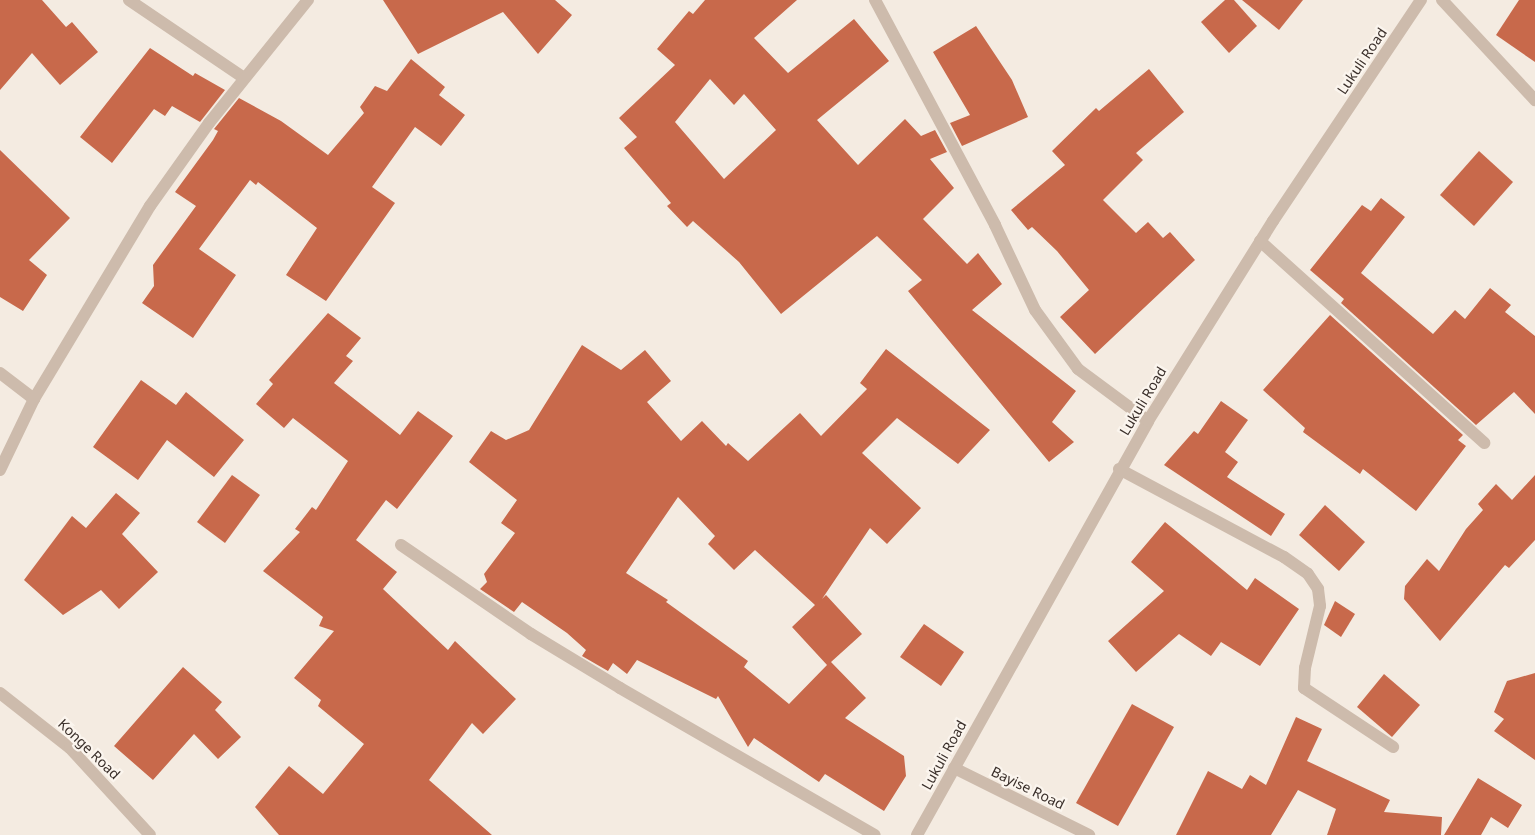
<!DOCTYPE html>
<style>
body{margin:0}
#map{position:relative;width:1535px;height:835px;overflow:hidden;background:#f4ebe1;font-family:"Noto Sans",sans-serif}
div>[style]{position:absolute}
.building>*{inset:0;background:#c8694b}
.minor>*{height:12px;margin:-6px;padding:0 6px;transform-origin:6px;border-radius:6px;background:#cdbbac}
span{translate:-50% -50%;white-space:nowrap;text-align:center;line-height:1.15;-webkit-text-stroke:4.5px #fbf5ee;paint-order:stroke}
.street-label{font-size:14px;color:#3b302b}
</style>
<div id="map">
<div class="building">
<div style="clip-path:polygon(0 0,42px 0,66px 27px,72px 22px,98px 52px,60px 85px,32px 53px,0 90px)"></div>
<div style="clip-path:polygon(383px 0,555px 0,572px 15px,538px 54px,503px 12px,418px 54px)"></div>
<div style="clip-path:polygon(evenodd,705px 0,797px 0,754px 38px,788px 73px,854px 19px,889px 61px,817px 120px,858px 165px,905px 119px,921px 136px,935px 130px,947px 152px,930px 159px,954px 188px,923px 219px,967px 264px,978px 253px,1002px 284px,972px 310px,1076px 391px,1052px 422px,1074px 442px,1049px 462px,908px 291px,922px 280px,877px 236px,781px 314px,739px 262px,693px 221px,687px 227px,667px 206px,671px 203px,624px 148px,637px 137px,619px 118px,675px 65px,657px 49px,689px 11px,693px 14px,705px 0,710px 79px,734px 105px,744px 94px,776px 130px,724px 179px,675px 122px,710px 79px)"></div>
<div style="clip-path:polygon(1225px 0,1234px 0,1257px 26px,1229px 53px,1201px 22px)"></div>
<div style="clip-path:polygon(1242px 0,1303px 0,1279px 30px)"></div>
<div style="clip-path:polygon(1519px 0,1535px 0,1535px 62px,1496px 35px)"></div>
<div style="clip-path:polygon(976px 26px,1012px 80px,1028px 117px,962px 146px,950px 123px,970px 115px,933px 52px)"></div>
<div style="clip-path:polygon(150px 48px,193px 76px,195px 73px,225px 90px,200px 122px,172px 106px,165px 116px,154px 109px,112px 163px,80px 137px)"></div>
<div style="clip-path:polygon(411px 59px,445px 87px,439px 95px,465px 115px,441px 146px,415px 127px,372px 187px,395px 203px,326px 301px,286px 275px,317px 228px,258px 182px,256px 185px,250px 180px,199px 249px,236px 275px,193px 338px,142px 303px,154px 286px,153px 265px,196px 206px,175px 192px,213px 140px,218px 131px,214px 129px,239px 98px,281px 121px,328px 155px,364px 113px,360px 107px,375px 86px,387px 91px)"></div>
<div style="clip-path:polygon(1149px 69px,1184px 112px,1136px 153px,1143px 160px,1103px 200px,1136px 233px,1148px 222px,1163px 238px,1170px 232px,1195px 260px,1095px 354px,1060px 317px,1089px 290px,1057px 251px,1032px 227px,1028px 230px,1011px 210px,1065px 165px,1052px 151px,1096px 108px,1099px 111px)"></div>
<div style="clip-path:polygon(0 150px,70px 218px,29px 260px,47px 275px,23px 311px,0 297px)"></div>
<div style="clip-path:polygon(1479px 151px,1513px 182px,1474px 226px,1440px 195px)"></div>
<div style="clip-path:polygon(1381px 198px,1405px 217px,1361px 273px,1433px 334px,1455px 310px,1465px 319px,1490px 288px,1511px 305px,1505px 312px,1535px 336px,1535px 414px,1514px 392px,1476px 425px,1341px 303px,1344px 299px,1310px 270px,1362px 205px,1371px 211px)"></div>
<div style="clip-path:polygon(328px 313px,361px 338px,346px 356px,353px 361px,334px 383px,400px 435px,418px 411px,453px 436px,397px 509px,386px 500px,356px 540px,397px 572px,383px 589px,448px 650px,455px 641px,516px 699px,483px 734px,472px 723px,429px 780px,492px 835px,279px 835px,255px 807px,289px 766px,323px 794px,364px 744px,318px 706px,321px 700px,294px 678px,334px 631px,319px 626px,323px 617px,263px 571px,300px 532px,295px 529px,312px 507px,316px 510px,348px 461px,293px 418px,284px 428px,256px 404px,273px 384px,269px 380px)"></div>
<div style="clip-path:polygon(1330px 315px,1463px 435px,1458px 440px,1466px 446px,1416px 511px,1363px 469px,1360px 474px,1303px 432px,1305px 428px,1263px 390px)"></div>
<div style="clip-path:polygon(evenodd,582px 345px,621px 370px,645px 350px,671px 381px,647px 402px,681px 441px,702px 421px,726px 446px,728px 443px,748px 461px,800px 413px,821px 436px,867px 389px,860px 383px,886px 349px,990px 430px,958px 464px,897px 418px,862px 453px,921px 508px,887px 544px,870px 528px,822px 599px,826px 595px,862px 634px,831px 662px,866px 698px,845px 718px,904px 756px,906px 776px,884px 811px,825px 774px,819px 782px,754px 738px,748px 747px,718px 696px,716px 699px,637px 660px,627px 674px,613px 663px,608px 671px,582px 656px,586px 650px,567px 633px,522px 602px,514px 612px,480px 589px,487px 582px,484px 574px,515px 533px,501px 523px,517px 500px,469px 462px,491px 431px,506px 440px,529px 430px,582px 345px,678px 497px,715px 536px,708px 544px,734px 570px,755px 550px,815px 605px,792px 627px,827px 665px,789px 704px,744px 667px,748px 661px,666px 602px,668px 600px,626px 573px,678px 497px)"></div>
<div style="clip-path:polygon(141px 380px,176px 405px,186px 392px,244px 440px,214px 477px,167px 440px,138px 480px,93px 447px)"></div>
<div style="clip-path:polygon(1221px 401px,1248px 420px,1225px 452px,1238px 462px,1227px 477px,1285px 514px,1271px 536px,1164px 465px,1194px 431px,1198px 434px)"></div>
<div style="clip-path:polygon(232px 475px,260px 495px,225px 543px,197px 522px)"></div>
<div style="clip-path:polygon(1535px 475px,1535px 540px,1509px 568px,1505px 565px,1440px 641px,1404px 599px,1405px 586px,1427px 559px,1439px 571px,1466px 529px,1483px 510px,1478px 504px,1496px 484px,1512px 500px)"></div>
<div style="clip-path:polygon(116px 493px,140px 513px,122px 534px,158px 572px,119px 609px,101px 590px,63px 615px,24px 580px,72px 516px,86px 528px)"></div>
<div style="clip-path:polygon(1325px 505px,1365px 542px,1339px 571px,1299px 535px)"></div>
<div style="clip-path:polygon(1165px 522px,1247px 590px,1255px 578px,1299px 609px,1260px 666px,1221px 642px,1211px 656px,1179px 634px,1136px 672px,1108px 641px,1164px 591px,1131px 562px)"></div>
<div style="clip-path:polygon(1335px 601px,1355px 614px,1341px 637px,1324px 625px)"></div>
<div style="clip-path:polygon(924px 624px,964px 652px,941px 686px,900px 657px)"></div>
<div style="clip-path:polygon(183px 667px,222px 702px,215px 710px,241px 737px,218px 759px,194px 734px,153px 780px,114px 746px)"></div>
<div style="clip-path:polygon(1535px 673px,1535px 760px,1494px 731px,1504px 719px,1494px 712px,1507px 681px)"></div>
<div style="clip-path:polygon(1384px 674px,1420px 705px,1392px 737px,1357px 707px)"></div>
<div style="clip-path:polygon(1132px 704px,1174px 727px,1118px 826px,1076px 803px)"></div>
<div style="clip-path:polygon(1296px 717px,1322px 729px,1307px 761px,1390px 800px,1384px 812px,1442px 817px,1441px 835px,1327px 835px,1336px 809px,1298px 790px,1271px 835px,1176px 835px,1208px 771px,1242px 789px,1250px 775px,1266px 785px)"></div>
<div style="clip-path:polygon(1478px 778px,1522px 805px,1508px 828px,1491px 817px,1481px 835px,1444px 835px)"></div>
</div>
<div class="minor">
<div style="left:129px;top:0;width:139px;rotate:34.1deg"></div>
<div style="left:875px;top:0;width:255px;rotate:61.9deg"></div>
<div style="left:995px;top:225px;width:94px;rotate:64.8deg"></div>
<div style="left:1035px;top:310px;width:73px;rotate:53.9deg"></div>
<div style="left:1078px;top:369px;width:87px;rotate:36.6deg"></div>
<div style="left:1442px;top:0;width:137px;rotate:47.1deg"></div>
<div style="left:1260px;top:241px;width:302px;rotate:42deg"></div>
<div style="left:0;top:373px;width:43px;rotate:37.4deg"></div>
<div style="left:1119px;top:469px;width:187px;rotate:28.1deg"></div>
<div style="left:1284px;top:557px;width:29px;rotate:35deg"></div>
<div style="left:1308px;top:574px;width:18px;rotate:56deg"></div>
<div style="left:1318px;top:589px;width:17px;rotate:83deg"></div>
<div style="left:1320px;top:606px;width:64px;rotate:103.6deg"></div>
<div style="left:1305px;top:668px;width:20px;rotate:93deg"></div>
<div style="left:1304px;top:688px;width:107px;rotate:33.5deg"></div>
<div style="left:0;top:470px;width:79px;rotate:-64.4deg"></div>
<div style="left:34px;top:399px;width:225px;rotate:-59deg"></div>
<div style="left:150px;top:206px;width:102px;rotate:-54.6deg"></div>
<div style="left:209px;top:123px;width:158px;rotate:-51.2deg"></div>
<div style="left:401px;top:545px;width:158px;rotate:34.4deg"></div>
<div style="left:531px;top:634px;width:104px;rotate:31.2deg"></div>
<div style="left:620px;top:688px;width:294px;rotate:30deg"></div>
<div style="left:0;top:693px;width:89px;rotate:38.2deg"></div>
<div style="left:70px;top:748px;width:118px;rotate:47.4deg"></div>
<div style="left:954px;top:768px;width:151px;rotate:26.4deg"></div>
<div style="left:917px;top:835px;width:474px;rotate:-60.8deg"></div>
<div style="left:1148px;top:421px;width:236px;rotate:-58deg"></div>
<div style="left:1273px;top:221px;width:266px;rotate:-56.2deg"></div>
</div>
<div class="street-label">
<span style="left:1362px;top:61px;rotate:-56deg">Lukuli Road</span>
<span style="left:1143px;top:401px;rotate:-59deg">Lukuli Road</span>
<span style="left:89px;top:749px;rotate:44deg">Konge Road</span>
<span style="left:944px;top:755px;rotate:-61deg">Lukuli Road</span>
<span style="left:1028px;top:788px;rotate:26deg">Bayise Road</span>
</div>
</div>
